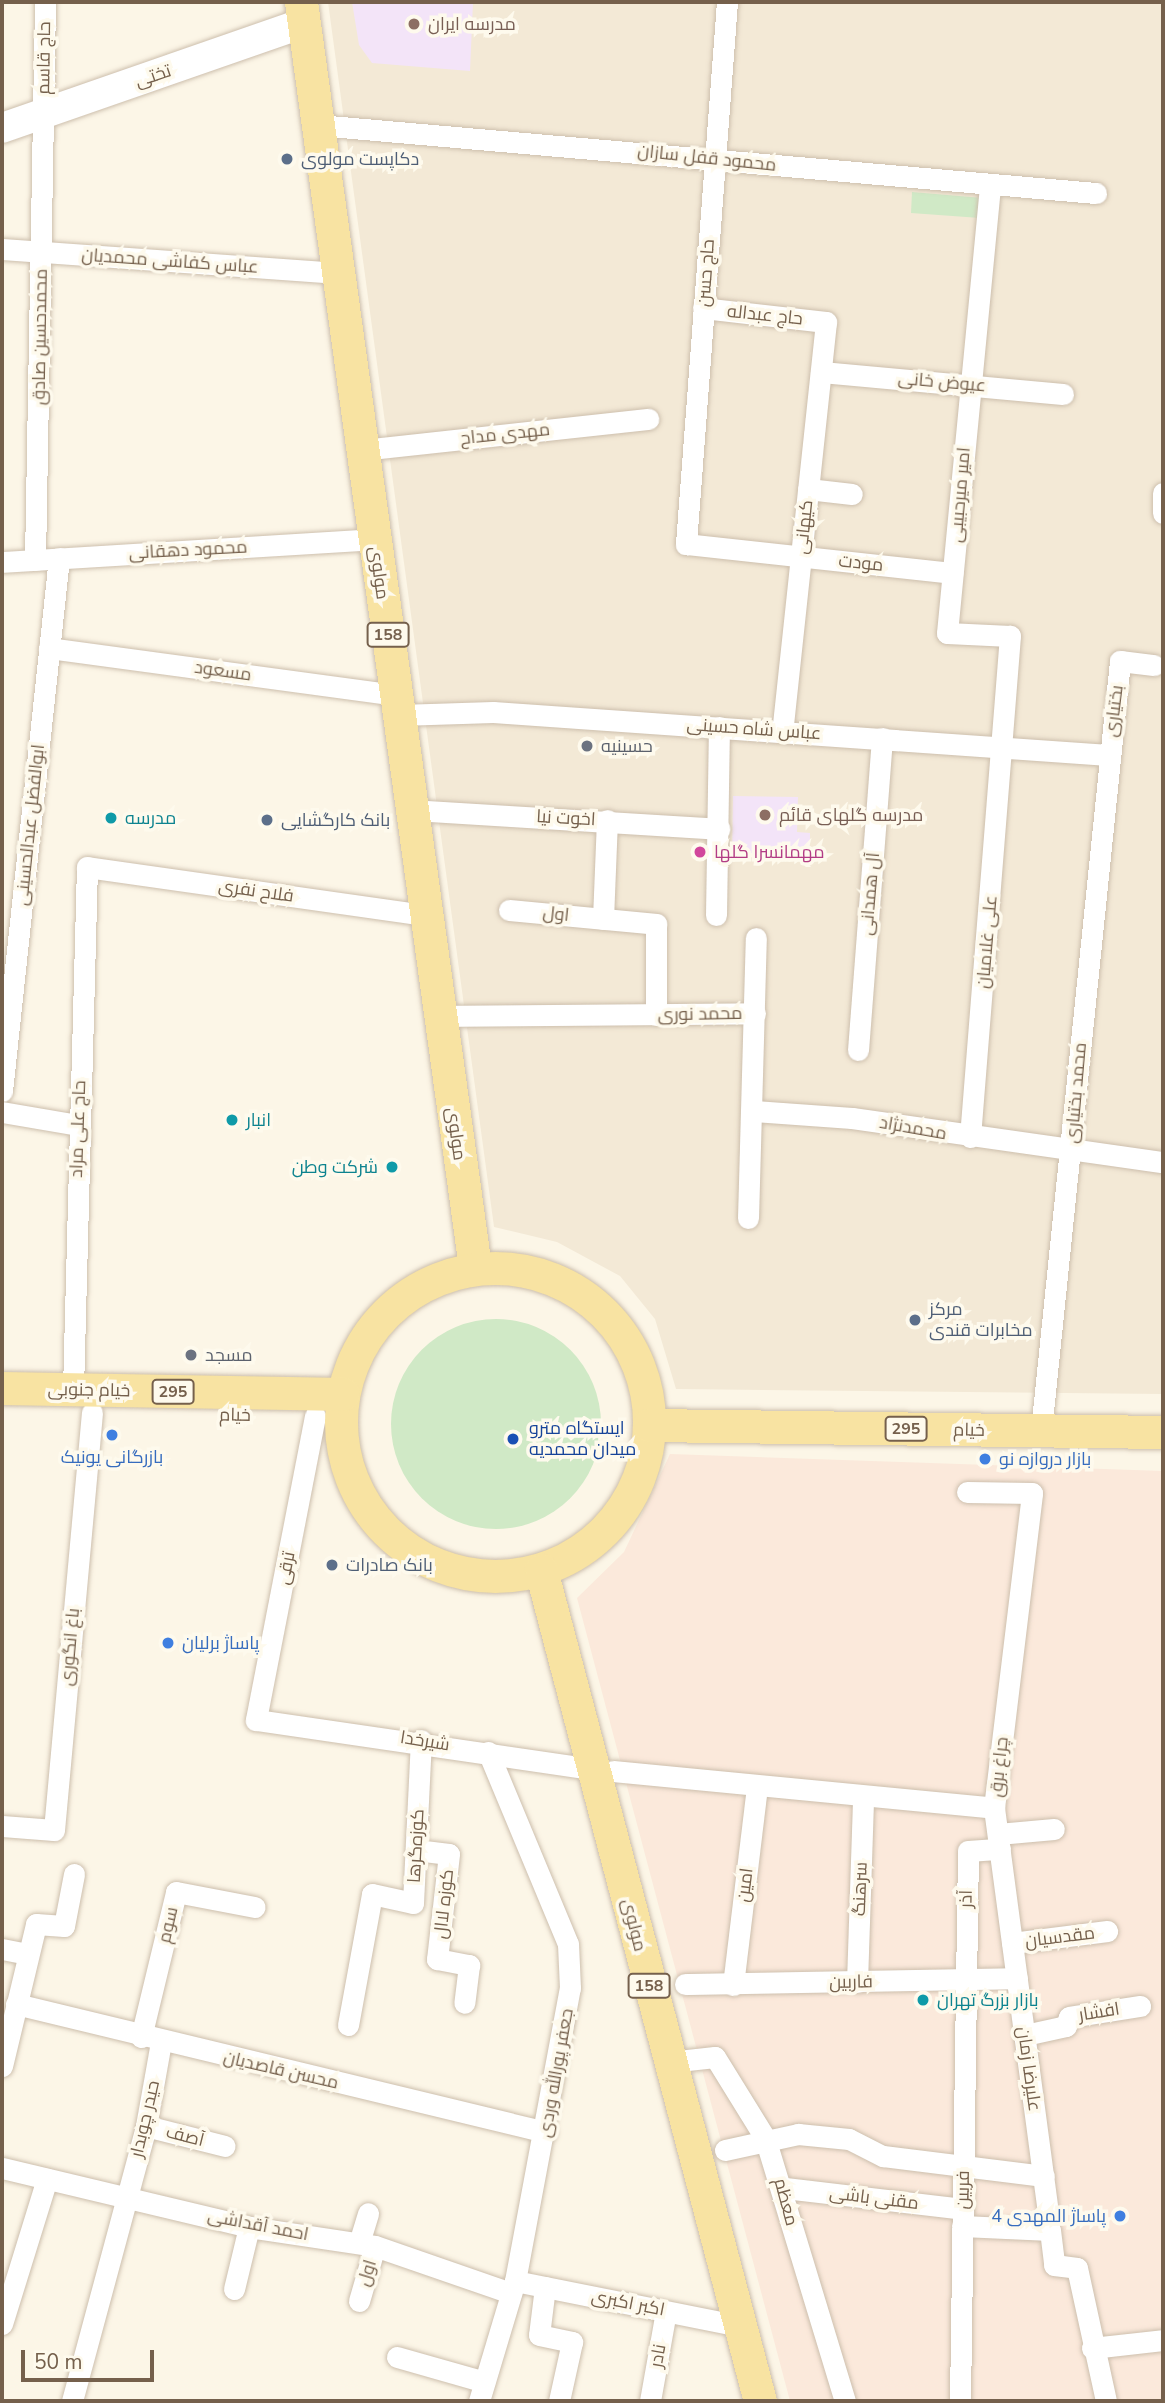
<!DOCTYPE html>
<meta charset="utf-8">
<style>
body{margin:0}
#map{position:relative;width:1165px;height:2403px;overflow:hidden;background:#fcf6e7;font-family:"Nunito Sans",Cairo,sans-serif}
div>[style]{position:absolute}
.residential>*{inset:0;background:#f3e9d6}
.commercial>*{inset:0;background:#fbe9db}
.education>*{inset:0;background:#f3e4f8}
.green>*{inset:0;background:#d0e9c6}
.round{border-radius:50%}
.roads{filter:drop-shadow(0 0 2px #cdbfad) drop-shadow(0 0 2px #cdbfad)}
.street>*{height:21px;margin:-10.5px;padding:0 10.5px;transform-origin:10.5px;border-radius:10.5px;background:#fff}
.secondary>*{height:30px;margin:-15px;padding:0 15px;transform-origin:15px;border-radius:15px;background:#fff}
.primary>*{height:33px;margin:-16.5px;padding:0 16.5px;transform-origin:16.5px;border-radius:16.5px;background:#f8e3a2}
.primary>.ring{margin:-16.5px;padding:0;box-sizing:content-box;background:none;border:33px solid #f8e3a2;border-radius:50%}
.dots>*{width:19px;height:19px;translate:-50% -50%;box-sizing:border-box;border:4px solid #fefaed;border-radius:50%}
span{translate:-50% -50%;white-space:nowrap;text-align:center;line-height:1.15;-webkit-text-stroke:7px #fefaed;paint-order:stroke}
.shield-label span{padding:2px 5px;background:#fefaed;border:2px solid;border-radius:5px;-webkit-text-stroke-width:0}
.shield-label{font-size:16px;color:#75604c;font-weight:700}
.education-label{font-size:18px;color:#785e54}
.left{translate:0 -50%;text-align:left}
.street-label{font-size:18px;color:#75604c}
.service-label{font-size:18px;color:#4e5e75}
.worship-label{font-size:18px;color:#5b616d}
.culture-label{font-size:18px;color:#0d838f}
.right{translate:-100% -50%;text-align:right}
.hotel-label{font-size:18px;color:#b23c85}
.transit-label{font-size:18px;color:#164399}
.shop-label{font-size:18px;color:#366cbe}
.frame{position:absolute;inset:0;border:4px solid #75604c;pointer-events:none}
.scale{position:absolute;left:21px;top:2350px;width:133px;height:32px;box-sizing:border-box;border:4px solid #75604c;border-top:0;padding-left:9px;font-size:21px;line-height:24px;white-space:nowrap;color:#75604c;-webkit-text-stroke:5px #fefaed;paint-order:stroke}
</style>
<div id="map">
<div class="residential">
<div style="clip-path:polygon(328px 2px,1163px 2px,1163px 1394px,676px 1389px,655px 1319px,620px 1276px,557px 1242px,494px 1227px)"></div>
</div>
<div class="commercial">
<div style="clip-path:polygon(670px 1454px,1163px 1471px,1163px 2401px,790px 2401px,577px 1598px,624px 1552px)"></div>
</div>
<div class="education">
<div style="clip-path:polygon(352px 2px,473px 2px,470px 71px,372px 63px,359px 45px)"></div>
<div style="clip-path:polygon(733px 796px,798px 797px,797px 832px,810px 833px,810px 861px,732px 853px)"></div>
</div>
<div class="green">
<div style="clip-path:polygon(912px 192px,983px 198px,980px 218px,911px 213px)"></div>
<div class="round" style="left:391px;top:1319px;width:210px;height:210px"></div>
</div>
<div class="roads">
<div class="street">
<div style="left:727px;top:2px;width:544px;rotate:94.33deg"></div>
<div style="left:686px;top:544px;width:268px;rotate:6.2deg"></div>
<div style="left:318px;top:125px;width:781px;rotate:5deg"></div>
<div style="left:2px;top:249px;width:337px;rotate:4.1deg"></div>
<div style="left:703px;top:308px;width:124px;rotate:6.5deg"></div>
<div style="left:826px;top:322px;width:411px;rotate:96.1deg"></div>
<div style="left:821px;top:372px;width:243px;rotate:5.2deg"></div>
<div style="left:362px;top:450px;width:288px;rotate:-6.2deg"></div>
<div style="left:808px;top:489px;width:44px;rotate:6.5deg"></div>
<div style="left:1163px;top:493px;width:20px;rotate:90deg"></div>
<div style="left:35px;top:560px;width:558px;rotate:-88.97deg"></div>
<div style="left:2px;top:562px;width:373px;rotate:-3.5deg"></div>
<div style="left:49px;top:648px;width:350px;rotate:7.7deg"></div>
<div style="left:399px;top:715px;width:94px;rotate:-1.8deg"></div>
<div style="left:493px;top:712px;width:617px;rotate:3.99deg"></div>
<div style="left:412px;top:810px;width:308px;rotate:3.5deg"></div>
<div style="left:509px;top:910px;width:148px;rotate:5.4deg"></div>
<div style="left:656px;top:924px;width:91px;rotate:90deg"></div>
<div style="left:716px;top:915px;width:188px;rotate:-89.1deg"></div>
<div style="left:603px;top:919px;width:99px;rotate:-87.7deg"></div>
<div style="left:440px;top:1016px;width:315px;rotate:-0.5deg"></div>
<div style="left:858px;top:1050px;width:313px;rotate:-85.6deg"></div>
<div style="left:2px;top:1091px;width:536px;rotate:-83.9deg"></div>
<div style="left:754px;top:1111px;width:98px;rotate:4.1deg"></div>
<div style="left:852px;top:1118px;width:314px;rotate:8.1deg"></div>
<div style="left:2px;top:1112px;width:77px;rotate:9.7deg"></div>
<div style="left:970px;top:1137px;width:503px;rotate:-85.44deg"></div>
<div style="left:1010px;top:636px;width:63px;rotate:-177.3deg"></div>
<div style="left:947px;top:633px;width:451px;rotate:-84.5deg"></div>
<div style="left:748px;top:1218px;width:280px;rotate:-88.4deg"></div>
<div style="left:73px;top:1390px;width:523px;rotate:-88.47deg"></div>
<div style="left:87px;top:867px;width:342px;rotate:8.1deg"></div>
<div style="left:315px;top:1416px;width:310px;rotate:101deg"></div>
<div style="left:256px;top:1720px;width:341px;rotate:8.3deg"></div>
<div style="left:1041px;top:1431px;width:774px;rotate:-84.14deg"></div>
<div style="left:1120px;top:661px;width:34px;rotate:7deg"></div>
<div style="left:613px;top:1771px;width:383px;rotate:5.5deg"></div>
<div style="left:994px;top:1808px;width:317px;rotate:-83.1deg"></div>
<div style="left:1032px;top:1493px;width:65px;rotate:-179.1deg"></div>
<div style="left:994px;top:1808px;width:401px;rotate:82.4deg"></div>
<div style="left:2px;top:1826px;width:52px;rotate:4.4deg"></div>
<div style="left:54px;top:1830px;width:419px;rotate:-84.8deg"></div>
<div style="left:998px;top:1834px;width:56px;rotate:-5.1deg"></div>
<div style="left:416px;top:1850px;width:33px;rotate:7deg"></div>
<div style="left:449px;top:1854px;width:106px;rotate:96.5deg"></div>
<div style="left:437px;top:1959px;width:33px;rotate:11deg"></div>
<div style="left:469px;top:1965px;width:38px;rotate:97deg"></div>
<div style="left:1012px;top:1943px;width:96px;rotate:-7.2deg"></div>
<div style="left:2px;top:1949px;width:26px;rotate:11deg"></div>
<div style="left:857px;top:1982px;width:185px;rotate:-88.1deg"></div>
<div style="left:685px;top:1984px;width:332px;rotate:-1deg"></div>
<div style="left:733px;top:1985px;width:200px;rotate:-83.1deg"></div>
<div style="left:16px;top:2004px;width:545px;rotate:13.58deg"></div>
<div style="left:348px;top:2025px;width:133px;rotate:-79.6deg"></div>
<div style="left:372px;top:1894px;width:42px;rotate:12.4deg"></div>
<div style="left:413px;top:1903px;width:163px;rotate:-87.2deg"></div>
<div style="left:1025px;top:2035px;width:42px;rotate:-12.4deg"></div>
<div style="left:1066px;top:2026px;width:9px;rotate:-72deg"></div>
<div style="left:1069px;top:2017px;width:72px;rotate:-8.8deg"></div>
<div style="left:141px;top:2037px;width:149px;rotate:-76.4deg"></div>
<div style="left:176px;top:1892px;width:80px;rotate:10.8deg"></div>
<div style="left:669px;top:2062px;width:46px;rotate:-6.2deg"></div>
<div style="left:715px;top:2057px;width:95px;rotate:58.3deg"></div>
<div style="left:765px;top:2138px;width:275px;rotate:73.1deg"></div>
<div style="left:2px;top:2066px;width:146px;rotate:-76.5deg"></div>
<div style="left:36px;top:1924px;width:28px;rotate:4deg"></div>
<div style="left:64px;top:1926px;width:53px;rotate:-79.1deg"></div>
<div style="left:146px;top:2126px;width:81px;rotate:14.2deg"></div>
<div style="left:725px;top:2150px;width:75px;rotate:-12.4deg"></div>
<div style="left:798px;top:2134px;width:51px;rotate:5.6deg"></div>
<div style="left:849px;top:2139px;width:38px;rotate:27deg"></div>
<div style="left:883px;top:2156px;width:162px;rotate:7.1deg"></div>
<div style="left:2px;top:2168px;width:254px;rotate:13.4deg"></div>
<div style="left:249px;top:2227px;width:127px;rotate:8.6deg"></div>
<div style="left:375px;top:2246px;width:144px;rotate:19.1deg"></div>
<div style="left:785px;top:2188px;width:179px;rotate:6.7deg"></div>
<div style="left:962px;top:2226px;width:88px;rotate:2.6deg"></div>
<div style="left:1050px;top:2230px;width:35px;rotate:83deg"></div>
<div style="left:1054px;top:2265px;width:23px;rotate:7deg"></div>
<div style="left:1077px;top:2268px;width:136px;rotate:77.7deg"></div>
<div style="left:359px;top:2243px;width:31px;rotate:-73deg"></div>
<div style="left:515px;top:2281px;width:229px;rotate:11.3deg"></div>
<div style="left:545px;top:2287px;width:48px;rotate:97.1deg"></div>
<div style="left:539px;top:2335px;width:34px;rotate:12deg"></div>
<div style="left:572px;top:2342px;width:60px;rotate:102.4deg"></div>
<div style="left:234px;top:2289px;width:64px;rotate:-76.4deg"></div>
<div style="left:359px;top:2301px;width:57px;rotate:-73.8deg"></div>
<div style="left:2px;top:2324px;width:152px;rotate:-72.8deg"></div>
<div style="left:1092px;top:2348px;width:71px;rotate:-6.4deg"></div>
<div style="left:397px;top:2357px;width:91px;rotate:15.9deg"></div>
<div style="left:72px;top:2401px;width:285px;rotate:-74.9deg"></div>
<div style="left:146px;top:2126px;width:85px;rotate:-79.9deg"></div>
<div style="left:479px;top:2401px;width:125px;rotate:-73.3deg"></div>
<div style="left:515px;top:2281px;width:298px;rotate:-79.4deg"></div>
<div style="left:570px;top:1988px;width:44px;rotate:-92.6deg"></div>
<div style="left:568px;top:1944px;width:208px;rotate:-112.6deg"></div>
<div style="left:650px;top:2401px;width:91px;rotate:-79.9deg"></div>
<div style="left:960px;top:2401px;width:550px;rotate:-89.17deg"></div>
<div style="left:968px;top:1851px;width:32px;rotate:-4deg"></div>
</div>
<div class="secondary">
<div style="left:2px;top:128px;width:320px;rotate:-19.2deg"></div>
</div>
<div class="primary">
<div style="left:301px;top:2px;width:1278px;rotate:82.17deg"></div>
<div class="ring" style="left:341px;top:1268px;width:275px;height:275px"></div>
<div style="left:2px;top:1388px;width:341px;rotate:1deg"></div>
<div style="left:649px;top:1425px;width:514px;rotate:0.78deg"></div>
<div style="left:541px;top:1570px;width:859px;rotate:75.24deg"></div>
</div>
</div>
<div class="dots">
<div style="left:414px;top:24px;background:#8d6e63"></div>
<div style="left:287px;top:159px;background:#5c6f8a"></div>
<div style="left:587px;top:746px;background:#6b7280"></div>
<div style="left:765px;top:815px;background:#8d6e63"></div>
<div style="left:111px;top:818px;background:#0f9aa8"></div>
<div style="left:267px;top:820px;background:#5c6f8a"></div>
<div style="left:700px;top:852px;background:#d1479c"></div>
<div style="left:232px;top:1120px;background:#0f9aa8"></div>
<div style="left:392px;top:1167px;background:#0f9aa8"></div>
<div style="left:915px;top:1320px;background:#5c6f8a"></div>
<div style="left:191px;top:1355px;background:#6b7280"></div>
<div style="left:112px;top:1435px;background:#3f7fe0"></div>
<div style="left:513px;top:1439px;background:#1a4fb4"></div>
<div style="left:985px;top:1459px;background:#3f7fe0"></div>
<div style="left:332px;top:1565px;background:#5c6f8a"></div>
<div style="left:168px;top:1643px;background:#3f7fe0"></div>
<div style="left:923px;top:2000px;background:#0f9aa8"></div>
<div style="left:1120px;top:2216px;background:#3f7fe0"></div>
</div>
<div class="shield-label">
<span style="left:388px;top:635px">158</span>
<span style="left:173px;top:1392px">295</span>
<span style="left:906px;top:1429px">295</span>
<span style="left:649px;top:1986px">158</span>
</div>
<div class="education-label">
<span class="left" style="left:428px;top:24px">مدرسه ایران</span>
<span class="left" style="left:779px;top:815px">مدرسه گلهای قائم</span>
</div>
<div class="street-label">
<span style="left:44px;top:58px;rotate:-89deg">حاج قاسم</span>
<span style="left:153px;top:76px;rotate:-19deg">تختی</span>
<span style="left:707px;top:158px;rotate:6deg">محمود قفل سازان</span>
<span style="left:170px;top:261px;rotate:4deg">عباس کفاشی محمدیان</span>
<span style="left:706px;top:273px;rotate:-86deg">حاج حسن</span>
<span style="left:765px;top:315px;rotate:6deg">حاج عبداله</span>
<span style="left:40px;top:337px;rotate:-89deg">محمدحسین صادق</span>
<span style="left:942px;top:382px;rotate:5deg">عیوض خانی</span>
<span style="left:505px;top:434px;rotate:-6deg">مهدی مداح</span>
<span style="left:960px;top:495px;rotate:-85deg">امیر میرحبیبی</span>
<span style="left:804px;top:527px;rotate:-84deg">کیهانی</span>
<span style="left:188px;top:550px;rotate:-3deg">محمود دهقانی</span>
<span style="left:861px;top:563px;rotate:6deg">مودت</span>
<span style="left:379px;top:573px;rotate:82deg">مولوی</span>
<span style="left:223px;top:671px;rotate:8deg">مسعود</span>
<span style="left:1114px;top:711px;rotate:-83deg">بختیاری</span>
<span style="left:754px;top:729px;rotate:4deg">عباس شاه حسینی</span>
<span style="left:566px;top:818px;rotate:3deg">اخوت نیا</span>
<span style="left:30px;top:825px;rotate:-84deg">ابوالفضل عبدالحسینی</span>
<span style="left:256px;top:891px;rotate:8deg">فلاح نفری</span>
<span style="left:870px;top:894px;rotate:-85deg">آل همدانی</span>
<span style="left:556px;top:914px;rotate:6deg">اول</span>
<span style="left:987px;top:942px;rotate:-85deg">علی غلامیان</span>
<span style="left:700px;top:1014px;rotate:-1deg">محمد نوری</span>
<span style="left:1076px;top:1093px;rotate:-85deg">محمد بختیاری</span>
<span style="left:913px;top:1128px;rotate:10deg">محمدنژاد</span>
<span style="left:78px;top:1129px;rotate:-88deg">حاج علی مراد</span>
<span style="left:456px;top:1134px;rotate:82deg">مولوی</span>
<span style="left:89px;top:1390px;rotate:1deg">خیام جنوبی</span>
<span style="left:235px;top:1415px;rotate:1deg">خیام</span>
<span style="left:969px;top:1430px;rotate:1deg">خیام</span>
<span style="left:286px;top:1568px;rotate:-79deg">ترقی</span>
<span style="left:70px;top:1647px;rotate:-85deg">باغ انگوری</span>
<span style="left:425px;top:1741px;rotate:9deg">شیرخدا</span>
<span style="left:999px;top:1767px;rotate:-84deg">چراغ برق</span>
<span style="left:416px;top:1846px;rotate:-87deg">کوزه‌گرها</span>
<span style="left:745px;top:1885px;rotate:-83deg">امین</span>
<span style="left:860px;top:1889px;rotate:-88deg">سرهنگ</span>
<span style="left:966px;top:1899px;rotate:-89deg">آذر</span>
<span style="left:444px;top:1904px;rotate:-84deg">کوزه لاال</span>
<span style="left:168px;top:1925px;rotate:-77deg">سوم</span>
<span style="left:634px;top:1925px;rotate:76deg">مولوی</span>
<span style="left:1060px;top:1937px;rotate:-7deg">مقدسیان</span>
<span style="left:851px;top:1982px;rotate:-1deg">فاربین</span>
<span style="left:1099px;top:2012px;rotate:-9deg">افشار</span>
<span style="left:1029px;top:2069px;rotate:82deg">علیرضا زمان</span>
<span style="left:281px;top:2070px;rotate:13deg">محسن قاصدیان</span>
<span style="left:556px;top:2073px;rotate:-80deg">جعفر پورالله وردی</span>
<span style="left:145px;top:2119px;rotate:-77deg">حیدر چوبدار</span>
<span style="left:185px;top:2136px;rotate:14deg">آصف</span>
<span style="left:963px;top:2190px;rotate:-89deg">فربین</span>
<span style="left:874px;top:2198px;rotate:7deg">مقنی باشی</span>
<span style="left:786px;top:2202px;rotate:75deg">معظم</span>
<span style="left:258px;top:2225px;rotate:11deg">احمد آقداشی</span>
<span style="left:367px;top:2273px;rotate:-73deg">اول</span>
<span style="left:628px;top:2303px;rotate:11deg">اکبر اکبری</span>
<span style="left:658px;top:2356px;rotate:-80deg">نادر</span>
</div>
<div class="service-label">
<span class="left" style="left:301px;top:159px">دکاپست مولوی</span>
<span class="left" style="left:281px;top:820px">بانک کارگشایی</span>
<span class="left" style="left:929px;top:1320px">مرکز<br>مخابرات قندی</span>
<span class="left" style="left:346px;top:1565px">بانک صادرات</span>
</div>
<div class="worship-label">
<span class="left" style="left:601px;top:746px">حسینیه</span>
<span class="left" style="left:205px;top:1355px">مسجد</span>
</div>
<div class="culture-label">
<span class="left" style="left:125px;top:818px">مدرسه</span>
<span class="left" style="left:246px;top:1120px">انبار</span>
<span class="right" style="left:378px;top:1167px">شرکت وطن</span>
<span class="left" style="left:937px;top:2000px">بازار بزرگ تهران</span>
</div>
<div class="hotel-label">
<span class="left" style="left:714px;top:852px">مهمانسرا گلها</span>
</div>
<div class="transit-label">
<span class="left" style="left:529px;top:1439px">ایستگاه مترو<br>میدان محمدیه</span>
</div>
<div class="shop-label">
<span style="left:112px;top:1457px">بازرگانی یونیک</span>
<span class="left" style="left:999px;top:1459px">بازار دروازه نو</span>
<span class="left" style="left:182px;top:1643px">پاساژ برلیان</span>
<span class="right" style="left:1106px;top:2216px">پاساژ المهدی 4</span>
</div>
<div class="frame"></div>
<div class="scale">50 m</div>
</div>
